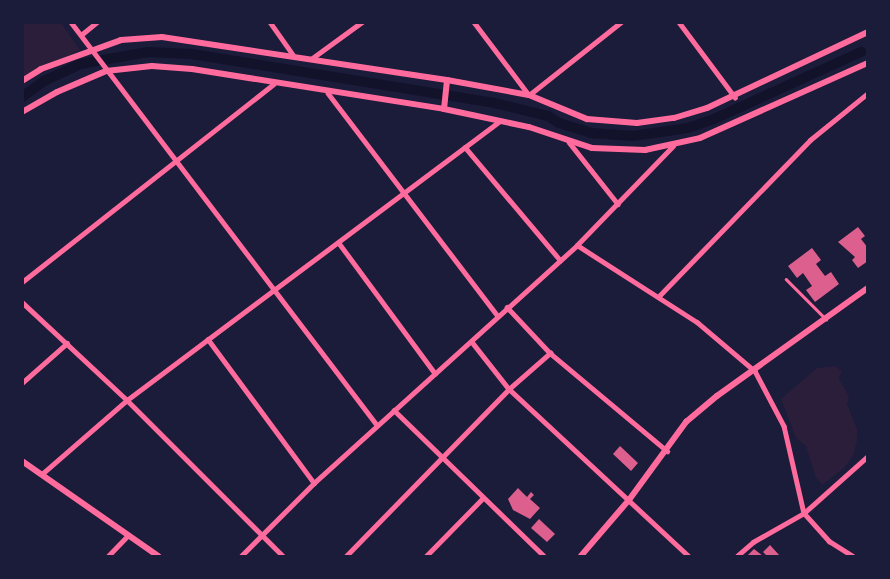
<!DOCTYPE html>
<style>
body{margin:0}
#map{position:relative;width:890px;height:579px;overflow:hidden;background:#1b1b3a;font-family:"Work Sans",sans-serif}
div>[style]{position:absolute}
.green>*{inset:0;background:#2a1e3b}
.canal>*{height:10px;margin:-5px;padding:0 5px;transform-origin:5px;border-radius:5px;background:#12122b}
.building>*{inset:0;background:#dd5f8e}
.service>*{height:2.5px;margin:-1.25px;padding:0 1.25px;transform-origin:1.25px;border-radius:1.25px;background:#ff6b9d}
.minor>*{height:4.5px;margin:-2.25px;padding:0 2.25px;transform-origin:2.25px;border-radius:2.25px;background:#ff6b9d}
.tertiary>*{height:5.5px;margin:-2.75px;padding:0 2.75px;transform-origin:2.75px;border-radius:2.75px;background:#ff6b9d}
.secondary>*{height:6px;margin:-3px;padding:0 3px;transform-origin:3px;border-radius:3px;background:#ff6b9d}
span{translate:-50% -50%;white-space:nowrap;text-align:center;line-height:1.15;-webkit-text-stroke:4px #1b1b3a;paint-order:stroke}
.frame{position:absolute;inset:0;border:24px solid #1b1b3a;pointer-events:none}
</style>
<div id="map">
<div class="green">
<div style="clip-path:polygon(22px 23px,61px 23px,80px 50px,23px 77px)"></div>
<div style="clip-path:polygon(835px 366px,842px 371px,839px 378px,849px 397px,847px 404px,857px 429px,857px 441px,853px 456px,845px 467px,822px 485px,815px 475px,806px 446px,796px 438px,781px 399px,817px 368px)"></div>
</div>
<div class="canal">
<div style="left:22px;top:97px;width:27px;rotate:-36deg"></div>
<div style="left:44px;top:81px;width:40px;rotate:-25deg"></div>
<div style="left:80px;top:64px;width:69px;rotate:-10deg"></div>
<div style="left:148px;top:52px;width:44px;rotate:2.6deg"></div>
<div style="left:192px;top:54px;width:306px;rotate:9.2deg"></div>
<div style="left:494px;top:103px;width:56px;rotate:13.5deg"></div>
<div style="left:548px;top:116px;width:13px;rotate:32deg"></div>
<div style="left:559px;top:123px;width:34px;rotate:17deg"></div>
<div style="left:591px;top:133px;width:42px;rotate:4.1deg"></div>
<div style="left:633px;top:136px;width:56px;rotate:-8.3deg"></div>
<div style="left:688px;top:128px;width:28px;rotate:-19deg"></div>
<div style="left:714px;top:119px;width:162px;rotate:-24.5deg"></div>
</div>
<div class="building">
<div style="clip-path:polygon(858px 227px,865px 236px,861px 239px,868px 248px,868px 261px,858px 268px,852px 260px,855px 257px,838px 242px)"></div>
<div style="clip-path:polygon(812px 248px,821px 260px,816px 264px,825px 276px,831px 272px,839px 284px,815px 302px,806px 290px,812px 286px,803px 273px,797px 278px,788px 266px)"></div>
<div style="clip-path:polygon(620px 446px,638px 463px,631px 471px,613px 454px)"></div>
<div style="clip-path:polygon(518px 488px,527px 497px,531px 492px,534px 495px,530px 499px,540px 508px,530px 519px,513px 510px,508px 499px)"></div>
<div style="clip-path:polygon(539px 519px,555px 534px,547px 542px,531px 528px)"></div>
<div style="clip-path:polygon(770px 545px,780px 556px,767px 556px,763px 552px)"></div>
<div style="clip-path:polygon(754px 549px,763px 556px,747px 556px)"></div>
</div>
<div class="service">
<div style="left:786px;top:279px;width:57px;rotate:45deg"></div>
</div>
<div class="minor">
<div style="left:71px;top:22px;width:506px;rotate:52.79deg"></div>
<div style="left:270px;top:22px;width:42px;rotate:54.8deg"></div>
<div style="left:474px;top:22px;width:91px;rotate:53deg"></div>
<div style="left:529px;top:95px;width:117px;rotate:-38.4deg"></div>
<div style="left:679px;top:22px;width:94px;rotate:53.3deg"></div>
<div style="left:81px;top:35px;width:21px;rotate:-39deg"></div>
<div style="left:311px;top:59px;width:63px;rotate:-36deg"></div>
<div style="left:328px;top:93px;width:279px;rotate:52.7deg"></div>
<div style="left:569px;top:142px;width:79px;rotate:51.7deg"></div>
<div style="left:465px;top:147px;width:148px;rotate:49.9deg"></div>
<div style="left:339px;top:243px;width:162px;rotate:53.6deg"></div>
<div style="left:577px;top:245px;width:143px;rotate:32.7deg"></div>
<div style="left:697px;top:322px;width:76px;rotate:40.2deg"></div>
<div style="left:755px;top:371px;width:62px;rotate:62.2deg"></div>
<div style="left:784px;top:426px;width:89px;rotate:77.1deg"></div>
<div style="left:804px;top:513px;width:38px;rotate:48deg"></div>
<div style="left:829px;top:541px;width:28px;rotate:32deg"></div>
<div style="left:22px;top:282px;width:320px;rotate:-38.2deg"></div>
<div style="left:659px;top:296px;width:217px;rotate:-45.9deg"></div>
<div style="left:810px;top:140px;width:75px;rotate:-39deg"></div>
<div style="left:22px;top:302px;width:144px;rotate:43deg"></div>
<div style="left:127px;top:400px;width:221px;rotate:45deg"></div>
<div style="left:507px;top:307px;width:63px;rotate:46.9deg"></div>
<div style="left:550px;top:353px;width:153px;rotate:39.9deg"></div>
<div style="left:208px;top:339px;width:179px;rotate:53.6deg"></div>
<div style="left:472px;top:342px;width:60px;rotate:51.8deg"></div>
<div style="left:509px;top:389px;width:246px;rotate:42.9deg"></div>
<div style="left:22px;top:383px;width:60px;rotate:-41.6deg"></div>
<div style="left:394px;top:410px;width:209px;rotate:44.2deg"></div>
<div style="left:42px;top:474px;width:113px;rotate:-41deg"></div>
<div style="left:127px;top:400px;width:466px;rotate:-36.8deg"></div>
<div style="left:108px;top:556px;width:29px;rotate:-46deg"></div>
<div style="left:241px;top:556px;width:103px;rotate:-45deg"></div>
<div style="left:314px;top:483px;width:355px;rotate:-42.1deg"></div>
<div style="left:577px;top:245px;width:138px;rotate:-45.9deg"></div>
<div style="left:346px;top:556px;width:233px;rotate:-45.7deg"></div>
<div style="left:509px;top:389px;width:55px;rotate:-41.3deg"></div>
<div style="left:426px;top:556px;width:81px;rotate:-45.5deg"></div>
<div style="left:737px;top:556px;width:21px;rotate:-41deg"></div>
<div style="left:753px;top:542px;width:59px;rotate:-29.6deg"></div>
<div style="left:804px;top:513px;width:86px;rotate:-41.7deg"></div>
</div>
<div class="tertiary">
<div style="left:581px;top:556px;width:74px;rotate:-49.4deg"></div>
<div style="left:629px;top:500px;width:97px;rotate:-53.8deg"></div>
<div style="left:686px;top:422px;width:40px;rotate:-40deg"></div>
<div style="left:717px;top:396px;width:186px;rotate:-35.6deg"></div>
</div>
<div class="secondary">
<div style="left:22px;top:81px;width:22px;rotate:-32deg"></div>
<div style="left:41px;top:69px;width:85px;rotate:-19.9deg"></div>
<div style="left:121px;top:40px;width:41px;rotate:-4.2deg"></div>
<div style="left:162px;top:37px;width:288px;rotate:8.6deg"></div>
<div style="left:447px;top:80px;width:83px;rotate:10.4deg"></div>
<div style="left:529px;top:95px;width:63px;rotate:22.5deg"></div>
<div style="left:587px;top:119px;width:50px;rotate:4.6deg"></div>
<div style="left:637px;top:123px;width:37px;rotate:-8deg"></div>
<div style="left:674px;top:118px;width:34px;rotate:-17deg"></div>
<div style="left:707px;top:108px;width:178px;rotate:-25.3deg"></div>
<div style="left:444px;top:109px;width:29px;rotate:-84deg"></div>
<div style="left:22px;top:112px;width:40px;rotate:-29.7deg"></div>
<div style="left:57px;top:92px;width:53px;rotate:-23.2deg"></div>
<div style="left:106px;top:71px;width:46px;rotate:-6.2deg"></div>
<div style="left:152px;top:66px;width:40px;rotate:4.3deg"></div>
<div style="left:192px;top:69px;width:255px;rotate:9deg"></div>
<div style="left:444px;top:109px;width:87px;rotate:12deg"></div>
<div style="left:529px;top:127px;width:66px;rotate:18.4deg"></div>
<div style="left:592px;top:148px;width:53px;rotate:2.2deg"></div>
<div style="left:645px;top:150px;width:56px;rotate:-12.3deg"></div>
<div style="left:700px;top:138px;width:184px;rotate:-24.1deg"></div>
<div style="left:22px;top:461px;width:166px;rotate:34.9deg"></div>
</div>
<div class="frame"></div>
</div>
